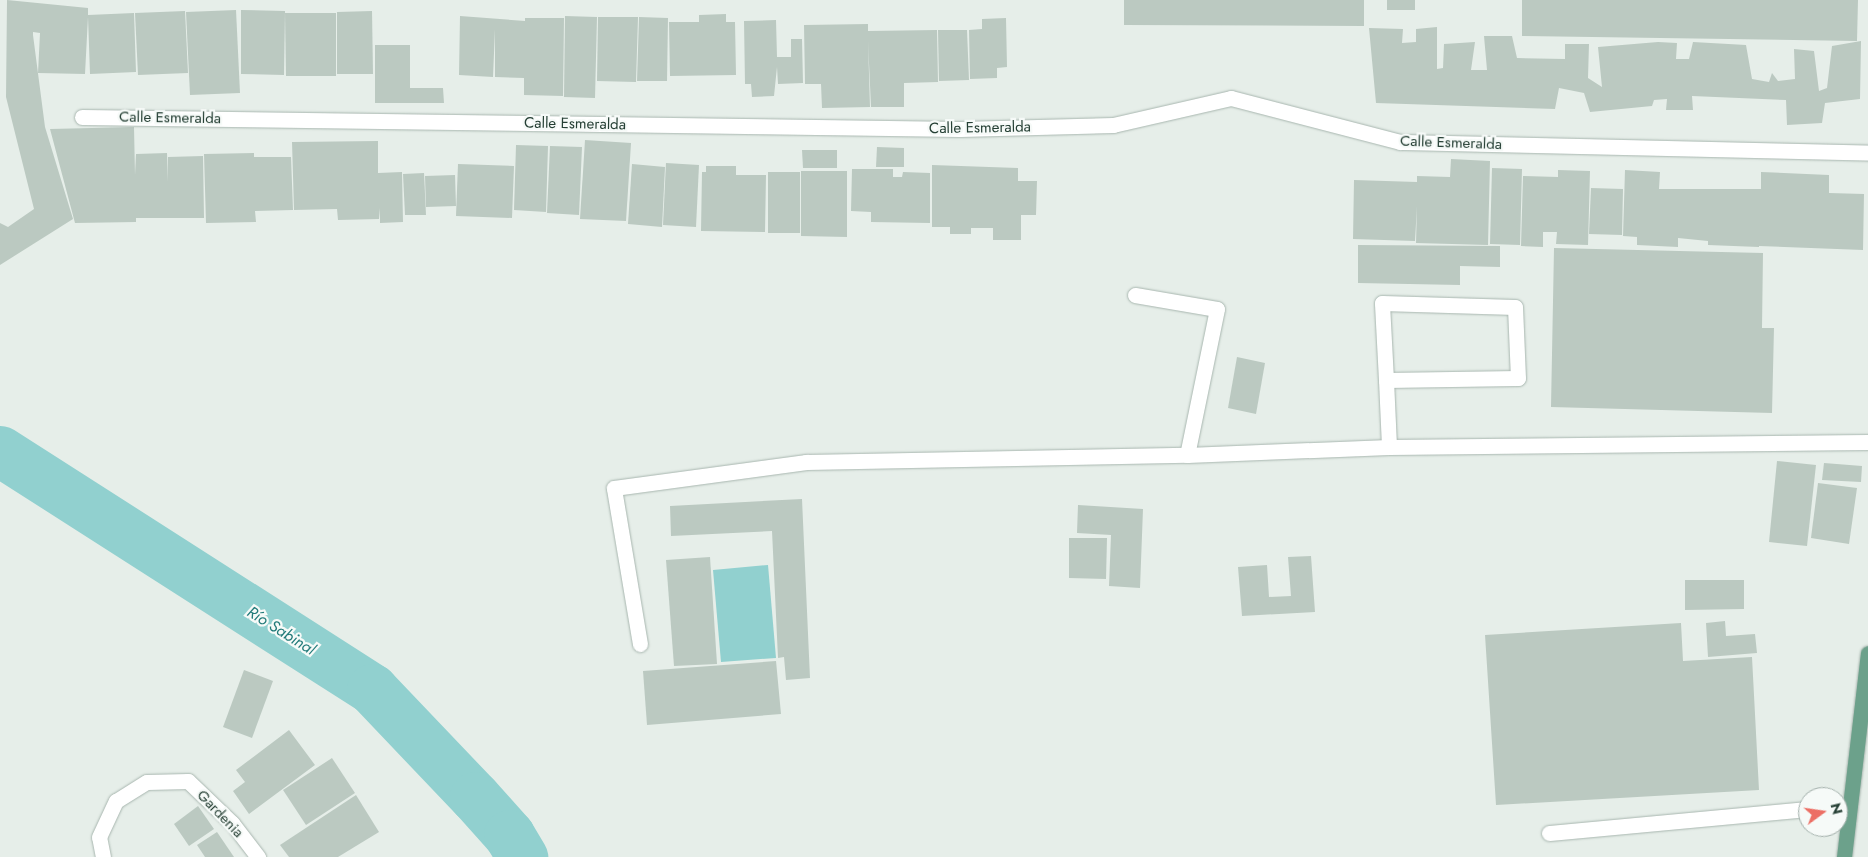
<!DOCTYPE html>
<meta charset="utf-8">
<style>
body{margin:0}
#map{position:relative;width:1868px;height:857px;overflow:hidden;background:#e6eee9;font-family:Jost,sans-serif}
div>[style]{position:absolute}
.water>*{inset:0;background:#91d0cf}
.river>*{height:51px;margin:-25.5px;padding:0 25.5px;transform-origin:25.5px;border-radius:25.5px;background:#91d0cf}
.building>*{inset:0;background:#bbc9c1}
.roads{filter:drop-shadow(0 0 1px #a8b6af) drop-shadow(0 0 1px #a8b6af)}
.minor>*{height:15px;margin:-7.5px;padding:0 7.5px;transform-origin:7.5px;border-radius:7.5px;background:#fff}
.major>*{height:15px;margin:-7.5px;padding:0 7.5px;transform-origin:7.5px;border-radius:7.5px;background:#6ca18b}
span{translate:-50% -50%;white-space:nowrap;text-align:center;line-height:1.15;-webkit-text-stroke:4.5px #f6faf8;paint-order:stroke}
.street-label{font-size:15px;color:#253f34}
.water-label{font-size:16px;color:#217a79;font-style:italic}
.north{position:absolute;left:1798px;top:787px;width:50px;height:50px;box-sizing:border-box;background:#f6faf8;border:1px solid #a2afaa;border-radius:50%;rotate:76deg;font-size:14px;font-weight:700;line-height:20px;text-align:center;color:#253f34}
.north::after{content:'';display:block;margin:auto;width:18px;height:22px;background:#ec6f65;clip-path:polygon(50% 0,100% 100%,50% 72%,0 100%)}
</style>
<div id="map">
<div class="water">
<div style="clip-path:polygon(768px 565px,776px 658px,721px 662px,713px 570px)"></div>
</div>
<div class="river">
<div style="left:0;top:451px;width:442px;rotate:32.6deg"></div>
<div style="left:372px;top:689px;width:149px;rotate:46.4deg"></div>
<div style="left:475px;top:797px;width:51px;rotate:48.2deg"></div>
<div style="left:509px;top:835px;width:26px;rotate:59deg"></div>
</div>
<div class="building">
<div style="clip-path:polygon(7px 0,88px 8px,88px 15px,134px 13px,136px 72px,90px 74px,88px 17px,85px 74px,38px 73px,40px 33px,33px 32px,33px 35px,45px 127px,73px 219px,0 265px,0 223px,8px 227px,34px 209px,6px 97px)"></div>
<div style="clip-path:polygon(1124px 0,1364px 0,1364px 26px,1124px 25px)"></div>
<div style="clip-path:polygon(1387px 0,1415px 0,1415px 10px,1387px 10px)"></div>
<div style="clip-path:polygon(1522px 0,1858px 0,1857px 41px,1522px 36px)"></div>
<div style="clip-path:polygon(236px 10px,240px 93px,190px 95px,186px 12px)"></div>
<div style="clip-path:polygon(241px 10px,285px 11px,284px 75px,241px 74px)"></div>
<div style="clip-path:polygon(185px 11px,188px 73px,138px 75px,135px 13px)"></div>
<div style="clip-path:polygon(372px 11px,373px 74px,337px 74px,337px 12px)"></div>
<div style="clip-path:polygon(285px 13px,336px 13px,336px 76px,286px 76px)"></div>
<div style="clip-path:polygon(726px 14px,726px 22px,735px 22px,736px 75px,670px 76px,669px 22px,699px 22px,699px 15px)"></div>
<div style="clip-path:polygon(460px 16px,525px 21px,525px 18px,564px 18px,563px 96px,524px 95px,524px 78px,495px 77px,495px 29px,493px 77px,459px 75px)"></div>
<div style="clip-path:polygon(565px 16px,597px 17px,595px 98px,564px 97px)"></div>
<div style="clip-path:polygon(598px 17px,638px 17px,636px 82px,597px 81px)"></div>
<div style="clip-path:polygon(639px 17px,668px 18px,667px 81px,637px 81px)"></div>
<div style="clip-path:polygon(1006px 18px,1007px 67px,997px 68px,997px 78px,970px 79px,969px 30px,982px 29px,982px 19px)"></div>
<div style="clip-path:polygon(776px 20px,777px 57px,791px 57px,791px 39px,802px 39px,803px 83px,778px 84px,777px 67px,774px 96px,752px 97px,751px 84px,745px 84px,744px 21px)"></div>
<div style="clip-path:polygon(868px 24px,868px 31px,937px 30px,938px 82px,904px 83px,904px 107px,871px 107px,868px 41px,870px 107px,822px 108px,821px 84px,805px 84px,804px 25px)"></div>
<div style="clip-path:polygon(1437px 27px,1437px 69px,1443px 68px,1444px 44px,1475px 42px,1471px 70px,1487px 70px,1484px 36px,1512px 36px,1517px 58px,1565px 59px,1565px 44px,1589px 44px,1588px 78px,1602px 87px,1598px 47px,1658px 42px,1677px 43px,1676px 59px,1689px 59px,1693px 42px,1746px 45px,1752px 79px,1769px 82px,1772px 73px,1778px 81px,1795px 79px,1794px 49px,1814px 51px,1819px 91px,1827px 88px,1832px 46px,1861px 41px,1860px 99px,1825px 103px,1822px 123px,1787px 125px,1786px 100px,1692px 96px,1693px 110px,1666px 110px,1667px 99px,1654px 100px,1652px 106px,1590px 112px,1584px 93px,1559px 88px,1555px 109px,1376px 103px,1369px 28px,1403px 29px,1402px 43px,1416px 42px,1416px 29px)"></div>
<div style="clip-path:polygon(938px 30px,967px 30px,969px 80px,939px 81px)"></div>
<div style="clip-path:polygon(375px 45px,410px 45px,410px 88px,443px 88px,444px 103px,375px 103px)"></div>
<div style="clip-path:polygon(134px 127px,135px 175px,136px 154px,167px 153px,168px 182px,168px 157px,203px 156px,204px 218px,136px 218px,136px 222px,75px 223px,50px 129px)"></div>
<div style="clip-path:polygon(585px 140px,631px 143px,626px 221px,580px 219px)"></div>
<div style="clip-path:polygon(378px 141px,378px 173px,402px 172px,403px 222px,380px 223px,380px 208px,379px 219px,338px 220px,337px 209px,294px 210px,292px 142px)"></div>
<div style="clip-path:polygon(516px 145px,548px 146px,546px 212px,514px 210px)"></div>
<div style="clip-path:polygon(550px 146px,582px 147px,579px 215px,547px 213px)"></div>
<div style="clip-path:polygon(877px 147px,904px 148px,904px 167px,876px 167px)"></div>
<div style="clip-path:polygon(802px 150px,837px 150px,837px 168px,803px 168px)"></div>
<div style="clip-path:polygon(254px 153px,254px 157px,291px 157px,293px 210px,255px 211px,256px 222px,206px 223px,204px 154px)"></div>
<div style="clip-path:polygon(1451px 159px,1490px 161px,1488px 245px,1416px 243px,1417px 206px,1415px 241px,1353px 239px,1354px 180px,1417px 182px,1417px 176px,1450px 177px)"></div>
<div style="clip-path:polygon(666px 163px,699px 165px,696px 227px,663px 225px)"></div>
<div style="clip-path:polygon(458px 164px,514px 166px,512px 218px,456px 216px)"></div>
<div style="clip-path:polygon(632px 164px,665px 167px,662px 227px,628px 224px)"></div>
<div style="clip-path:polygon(932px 165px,1018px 168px,1018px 181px,1037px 181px,1036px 215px,1021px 215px,1021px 240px,993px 240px,993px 228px,971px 228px,971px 234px,950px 234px,950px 227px,932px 227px)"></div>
<div style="clip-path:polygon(706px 166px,736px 166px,736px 175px,766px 175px,765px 232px,701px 231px,702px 172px,706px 172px)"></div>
<div style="clip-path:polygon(1492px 168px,1522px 169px,1520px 245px,1490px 244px)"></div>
<div style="clip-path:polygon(852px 169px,893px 169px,893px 177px,902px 177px,903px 172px,930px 173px,930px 223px,871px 222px,871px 212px,851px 211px)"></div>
<div style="clip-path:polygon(1558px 170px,1590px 171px,1588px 245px,1556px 244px,1557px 232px,1543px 232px,1543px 247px,1521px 246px,1523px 176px,1558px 177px)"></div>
<div style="clip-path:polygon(1625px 170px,1660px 172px,1659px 189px,1761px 189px,1761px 172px,1829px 175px,1829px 193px,1864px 194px,1863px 250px,1759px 246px,1759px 228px,1759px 247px,1708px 245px,1708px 241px,1678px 238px,1678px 247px,1637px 245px,1637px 237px,1623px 236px)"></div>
<div style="clip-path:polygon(801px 171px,847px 171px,847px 237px,801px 236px)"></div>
<div style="clip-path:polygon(768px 172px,800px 172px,800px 233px,768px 233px)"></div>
<div style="clip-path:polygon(424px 173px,426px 215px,405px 215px,403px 174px)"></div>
<div style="clip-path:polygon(455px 175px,456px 206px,426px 207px,425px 176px)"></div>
<div style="clip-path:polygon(1591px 188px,1623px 189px,1622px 235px,1589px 234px)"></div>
<div style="clip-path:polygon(1358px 245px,1500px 246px,1500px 267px,1460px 266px,1460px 285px,1358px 283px)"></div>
<div style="clip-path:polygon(1554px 248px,1763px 253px,1762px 328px,1774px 328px,1772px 413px,1551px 407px)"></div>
<div style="clip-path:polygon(1237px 357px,1265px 363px,1256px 414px,1228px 408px)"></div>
<div style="clip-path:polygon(1777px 461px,1816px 465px,1807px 546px,1769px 542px)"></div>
<div style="clip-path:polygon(1824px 463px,1862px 466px,1861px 482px,1822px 480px)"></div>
<div style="clip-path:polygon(1818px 483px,1857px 488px,1849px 544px,1811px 538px)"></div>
<div style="clip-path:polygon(802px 499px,810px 678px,786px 680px,784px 657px,778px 658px,772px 531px,671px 536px,670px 506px)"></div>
<div style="clip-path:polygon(1078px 505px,1143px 509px,1140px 588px,1109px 586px,1111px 535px,1077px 533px)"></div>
<div style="clip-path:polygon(1069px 538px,1107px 538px,1106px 579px,1069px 578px)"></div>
<div style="clip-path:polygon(1311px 556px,1315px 612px,1242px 616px,1238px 567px,1267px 565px,1269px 597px,1291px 596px,1288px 557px)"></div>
<div style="clip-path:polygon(710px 557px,717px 664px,674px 666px,666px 560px)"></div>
<div style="clip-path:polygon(1685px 580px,1744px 580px,1744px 609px,1685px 610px)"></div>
<div style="clip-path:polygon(1725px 621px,1726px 636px,1755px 634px,1757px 653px,1708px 657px,1706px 623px)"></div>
<div style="clip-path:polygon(1681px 623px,1683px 661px,1752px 657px,1759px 790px,1496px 805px,1485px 635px)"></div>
<div style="clip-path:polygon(776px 661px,781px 714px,647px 725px,643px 671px)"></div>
<div style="clip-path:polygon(244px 670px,273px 681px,252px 738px,223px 727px)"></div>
<div style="clip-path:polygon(289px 730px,315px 765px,249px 814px,233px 791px,245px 782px,236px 770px)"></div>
<div style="clip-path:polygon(332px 758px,355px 793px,306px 825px,283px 790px)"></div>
<div style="clip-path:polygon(356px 795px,379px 832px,338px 857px,289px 857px,280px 845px)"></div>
<div style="clip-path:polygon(198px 806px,214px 829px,189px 846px,174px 824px)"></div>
<div style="clip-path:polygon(217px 832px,234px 857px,205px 857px,197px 845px)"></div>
</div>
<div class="roads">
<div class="minor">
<div style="left:82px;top:117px;width:878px;rotate:0.78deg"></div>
<div style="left:960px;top:129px;width:153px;rotate:-1.5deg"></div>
<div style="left:1113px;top:125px;width:121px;rotate:-12.9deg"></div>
<div style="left:1231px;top:98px;width:175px;rotate:14.6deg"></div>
<div style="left:1400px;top:142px;width:468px;rotate:1.3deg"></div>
<div style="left:1135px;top:295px;width:83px;rotate:9.7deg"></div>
<div style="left:1217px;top:309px;width:149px;rotate:101.6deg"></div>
<div style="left:1382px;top:303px;width:133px;rotate:1.7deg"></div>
<div style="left:1515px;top:307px;width:71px;rotate:87.6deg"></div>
<div style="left:1518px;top:378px;width:132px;rotate:179.1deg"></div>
<div style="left:1386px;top:380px;width:77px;rotate:-93deg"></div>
<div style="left:1386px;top:380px;width:67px;rotate:87.4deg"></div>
<div style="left:640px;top:644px;width:158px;rotate:-99.5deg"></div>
<div style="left:614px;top:488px;width:194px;rotate:-7.7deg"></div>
<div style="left:806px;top:462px;width:381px;rotate:-1.1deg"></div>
<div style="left:1187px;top:455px;width:202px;rotate:-2.3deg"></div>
<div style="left:1389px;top:447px;width:479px;rotate:-0.6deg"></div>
<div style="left:1549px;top:833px;width:260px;rotate:-5.3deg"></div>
<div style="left:103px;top:857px;width:20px;rotate:-101deg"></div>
<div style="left:99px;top:837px;width:40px;rotate:-65deg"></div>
<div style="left:116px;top:801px;width:36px;rotate:-32deg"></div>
<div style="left:147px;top:782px;width:41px;rotate:-1.4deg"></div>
<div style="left:188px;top:781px;width:61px;rotate:43.7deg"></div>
<div style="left:232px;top:823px;width:43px;rotate:52.6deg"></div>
</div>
<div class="major">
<div style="left:1844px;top:857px;width:205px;rotate:-83.3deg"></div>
</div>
</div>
<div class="street-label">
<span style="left:170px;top:118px;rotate:1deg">Calle Esmeralda</span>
<span style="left:575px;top:124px;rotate:1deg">Calle Esmeralda</span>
<span style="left:980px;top:128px;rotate:-1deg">Calle Esmeralda</span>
<span style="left:1451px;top:143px;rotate:2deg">Calle Esmeralda</span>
<span style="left:220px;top:814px;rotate:46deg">Gardenia</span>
</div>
<div class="water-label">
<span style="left:281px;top:631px;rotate:32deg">Río Sabinal</span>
</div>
<div class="north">N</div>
</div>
